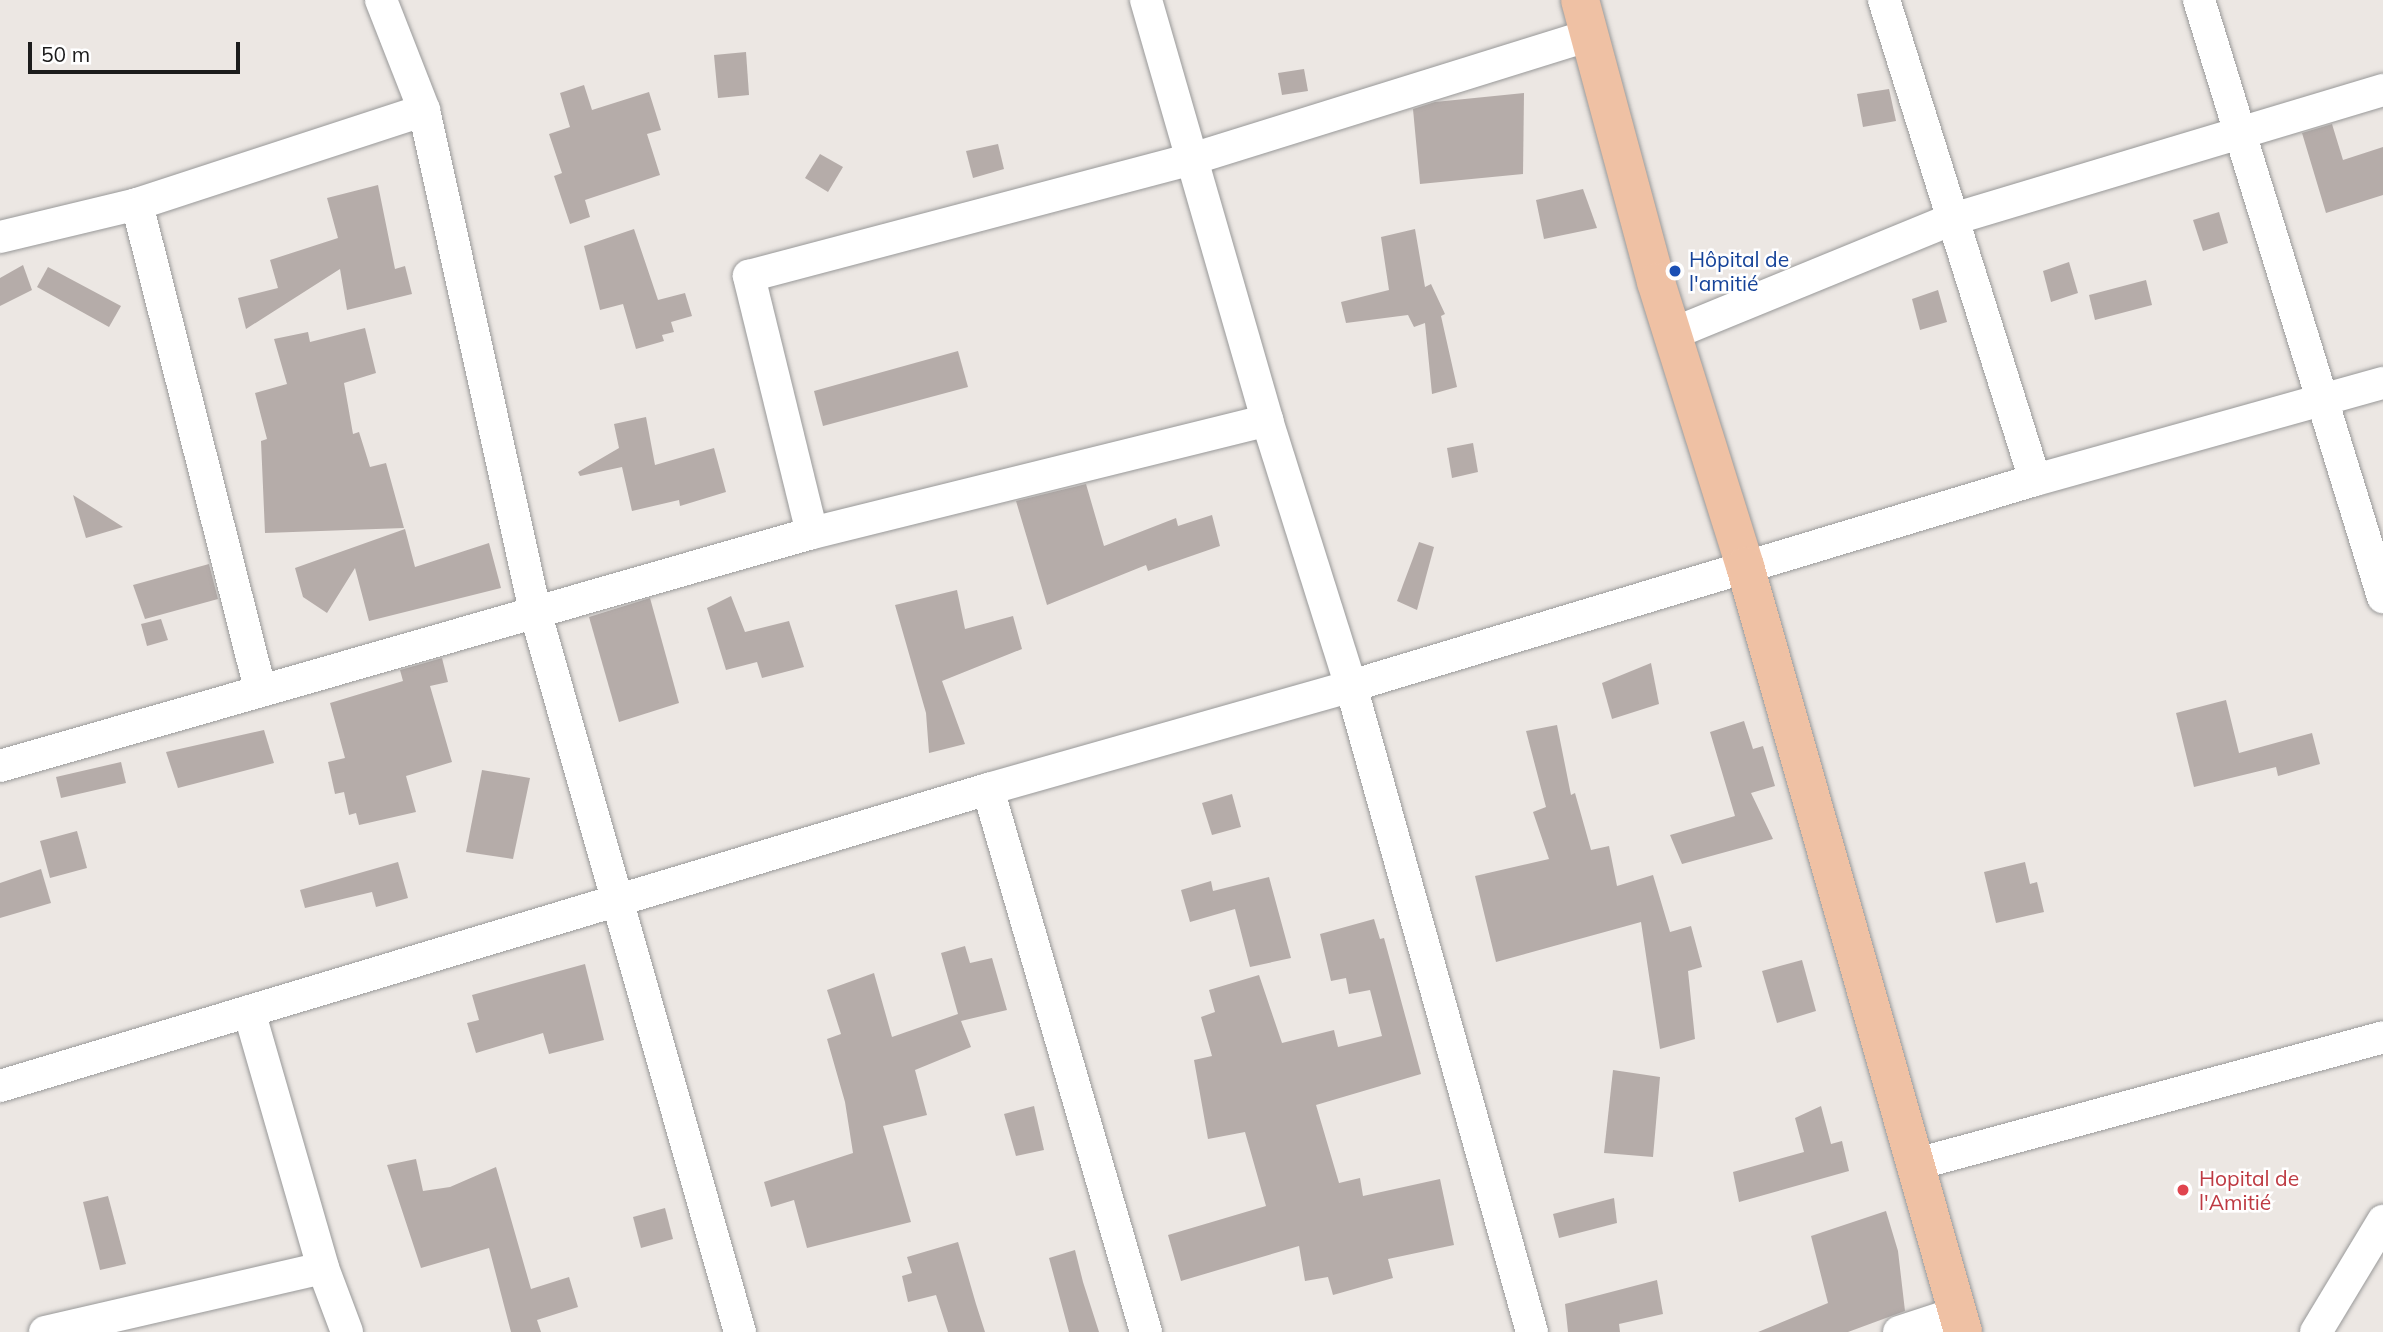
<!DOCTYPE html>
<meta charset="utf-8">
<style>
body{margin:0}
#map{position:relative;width:2383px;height:1332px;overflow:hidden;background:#ece7e3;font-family:Mulish,sans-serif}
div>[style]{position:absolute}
.building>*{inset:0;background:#b5aca9}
.roads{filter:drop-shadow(0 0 2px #999) drop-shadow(0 0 2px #999)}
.minor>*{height:32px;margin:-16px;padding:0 16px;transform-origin:16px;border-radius:16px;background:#fff}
.major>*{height:38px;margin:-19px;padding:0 19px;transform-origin:19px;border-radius:19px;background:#efc1a4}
.dots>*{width:19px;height:19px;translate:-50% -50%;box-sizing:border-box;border:4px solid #fff;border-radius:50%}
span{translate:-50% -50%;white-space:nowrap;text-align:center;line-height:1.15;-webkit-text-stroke:5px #fff;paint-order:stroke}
.transit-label{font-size:21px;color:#164399}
.left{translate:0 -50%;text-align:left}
.health-label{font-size:21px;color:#be3a42}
.scale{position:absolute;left:28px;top:42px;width:212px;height:32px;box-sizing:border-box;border:4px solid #1c1c1c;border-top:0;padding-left:9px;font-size:21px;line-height:24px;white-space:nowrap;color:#1c1c1c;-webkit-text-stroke:5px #fff;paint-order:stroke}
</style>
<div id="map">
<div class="building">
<div style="clip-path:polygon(746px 52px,749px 95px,718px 98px,714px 55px)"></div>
<div style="clip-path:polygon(1304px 69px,1308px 91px,1282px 95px,1278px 73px)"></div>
<div style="clip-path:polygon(584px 85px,592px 110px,649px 92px,661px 130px,647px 134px,660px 175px,585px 200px,590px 217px,570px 224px,554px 176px,562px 173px,549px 134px,570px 127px,560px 93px)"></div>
<div style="clip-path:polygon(1889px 89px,1896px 121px,1863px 127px,1857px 94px)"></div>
<div style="clip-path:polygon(1524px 93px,1523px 174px,1420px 184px,1413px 109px,1435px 102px)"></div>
<div style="clip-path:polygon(2332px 124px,2343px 160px,2383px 147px,2383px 195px,2326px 213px,2302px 133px)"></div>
<div style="clip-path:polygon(998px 144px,1004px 169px,973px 178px,966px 151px)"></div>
<div style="clip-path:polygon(820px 154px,843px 167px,828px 192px,805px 178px)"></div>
<div style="clip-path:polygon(378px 185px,395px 269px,405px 266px,412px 294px,347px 310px,340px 269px,246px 329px,238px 298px,278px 288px,270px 260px,338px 238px,327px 198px)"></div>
<div style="clip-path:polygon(1583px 189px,1597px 228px,1544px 239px,1536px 200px)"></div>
<div style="clip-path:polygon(2219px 212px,2228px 243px,2203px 251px,2193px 220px)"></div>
<div style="clip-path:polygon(634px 229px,658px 300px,685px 293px,692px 316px,671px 322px,674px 332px,662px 335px,664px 341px,636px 349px,623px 304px,600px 310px,584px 246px)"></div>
<div style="clip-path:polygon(1415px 229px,1425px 287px,1431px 284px,1445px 314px,1441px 316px,1457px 387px,1432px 394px,1425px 323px,1414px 327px,1408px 315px,1346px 323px,1341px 302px,1389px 290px,1381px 237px)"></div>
<div style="clip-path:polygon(2069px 262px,2078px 293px,2051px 302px,2043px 271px)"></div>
<div style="clip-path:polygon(23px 265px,32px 290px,0 306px,0 278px)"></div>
<div style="clip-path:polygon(48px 267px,121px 306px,109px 327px,37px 287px)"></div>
<div style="clip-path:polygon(2146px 280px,2152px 305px,2095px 320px,2089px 295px)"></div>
<div style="clip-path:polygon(1938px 290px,1947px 322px,1920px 330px,1912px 299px)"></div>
<div style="clip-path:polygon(365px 328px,376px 373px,344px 383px,353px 434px,359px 432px,370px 467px,386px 463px,404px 528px,265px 533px,261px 441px,267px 439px,255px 393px,287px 384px,274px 339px,308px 332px,310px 342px)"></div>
<div style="clip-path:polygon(958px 351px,968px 387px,823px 426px,814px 391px)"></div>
<div style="clip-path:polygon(646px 417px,655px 465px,714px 448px,726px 492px,680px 506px,679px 500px,632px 511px,622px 467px,580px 476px,578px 472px,619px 448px,614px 424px)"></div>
<div style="clip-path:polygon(1473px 443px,1478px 472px,1452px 478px,1447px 448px)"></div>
<div style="clip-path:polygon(1086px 484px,1104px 546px,1176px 518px,1178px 526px,1212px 515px,1220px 546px,1148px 571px,1146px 565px,1047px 605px,1016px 501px)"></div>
<div style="clip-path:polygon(73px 495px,123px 527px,86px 538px)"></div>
<div style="clip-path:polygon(405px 529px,415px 567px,489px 543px,501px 588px,369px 621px,355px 568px,327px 613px,303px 597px,295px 568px)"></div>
<div style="clip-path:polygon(1419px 542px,1434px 547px,1417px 610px,1397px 601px)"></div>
<div style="clip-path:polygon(209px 564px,218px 599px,145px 619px,133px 585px)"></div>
<div style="clip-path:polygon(957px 590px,965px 629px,1013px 616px,1022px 649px,942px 681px,965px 744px,929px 753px,926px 713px,895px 605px)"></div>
<div style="clip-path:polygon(731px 596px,745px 632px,789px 621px,804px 667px,762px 678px,757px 662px,726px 670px,707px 608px)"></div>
<div style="clip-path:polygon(650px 598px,679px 703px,619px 722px,589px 617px)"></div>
<div style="clip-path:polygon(161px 619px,168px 640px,147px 646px,141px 624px)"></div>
<div style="clip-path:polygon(442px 658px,448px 682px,430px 686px,452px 762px,406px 776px,416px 812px,359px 825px,356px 813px,349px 815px,344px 792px,335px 794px,328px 762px,345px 758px,330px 703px,403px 681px,400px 670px)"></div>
<div style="clip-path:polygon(1651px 663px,1659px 704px,1612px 719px,1602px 683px)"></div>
<div style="clip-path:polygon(2226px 700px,2239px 753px,2312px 733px,2320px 764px,2278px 776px,2276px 767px,2194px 787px,2176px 713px)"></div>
<div style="clip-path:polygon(1744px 721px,1753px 749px,1763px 746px,1775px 786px,1751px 793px,1773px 839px,1682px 864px,1670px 835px,1735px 816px,1710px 732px)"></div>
<div style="clip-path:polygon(1557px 725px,1571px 795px,1575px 793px,1591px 850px,1609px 846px,1617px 886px,1653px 875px,1670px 932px,1691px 926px,1702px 967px,1688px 971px,1695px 1039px,1660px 1049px,1641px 922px,1496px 962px,1475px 876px,1549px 859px,1533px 812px,1546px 807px,1526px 731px)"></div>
<div style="clip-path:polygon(264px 730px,274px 763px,178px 788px,166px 752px)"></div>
<div style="clip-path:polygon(121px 762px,126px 783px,61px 798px,56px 777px)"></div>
<div style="clip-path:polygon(482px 770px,530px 778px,513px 859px,466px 852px)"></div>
<div style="clip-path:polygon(1232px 794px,1241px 827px,1212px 835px,1202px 803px)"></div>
<div style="clip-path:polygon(77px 831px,87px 868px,50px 878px,40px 841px)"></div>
<div style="clip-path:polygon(398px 862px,408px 898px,376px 907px,372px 892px,305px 908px,300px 890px)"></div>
<div style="clip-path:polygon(2025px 862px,2030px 884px,2037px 882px,2044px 912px,1996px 923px,1984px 872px)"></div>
<div style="clip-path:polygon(41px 869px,51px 903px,0 918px,0 883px)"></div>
<div style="clip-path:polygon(1269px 877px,1291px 958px,1250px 967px,1235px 909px,1190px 922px,1181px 890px,1211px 881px,1213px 891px)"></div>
<div style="clip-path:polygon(1374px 919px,1380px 939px,1384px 938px,1421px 1074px,1316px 1105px,1339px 1183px,1360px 1178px,1363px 1196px,1440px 1179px,1454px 1245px,1388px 1259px,1393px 1278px,1333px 1295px,1328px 1277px,1305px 1281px,1299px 1246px,1181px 1281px,1168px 1235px,1266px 1206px,1245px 1132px,1208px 1139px,1194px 1060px,1212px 1056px,1201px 1017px,1215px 1012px,1209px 990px,1259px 975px,1282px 1043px,1334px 1030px,1338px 1047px,1382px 1036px,1370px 990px,1349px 994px,1346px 978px,1331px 981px,1320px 934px)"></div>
<div style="clip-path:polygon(965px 946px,970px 963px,992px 958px,1007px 1010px,961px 1021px,971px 1047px,915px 1070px,927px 1115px,883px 1126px,911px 1222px,807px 1248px,794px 1200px,771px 1207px,764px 1182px,853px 1153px,845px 1102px,827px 1039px,841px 1034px,827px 990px,874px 973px,892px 1037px,958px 1014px,941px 953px)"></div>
<div style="clip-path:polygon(1802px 960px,1816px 1011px,1777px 1023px,1762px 971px)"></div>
<div style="clip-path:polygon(585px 964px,604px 1040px,549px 1054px,543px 1033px,476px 1053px,467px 1023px,479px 1020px,472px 995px)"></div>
<div style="clip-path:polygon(1613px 1070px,1660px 1077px,1653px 1157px,1604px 1153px)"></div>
<div style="clip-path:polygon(1034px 1106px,1044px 1150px,1016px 1156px,1004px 1114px)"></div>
<div style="clip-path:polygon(1821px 1106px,1831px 1144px,1842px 1141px,1849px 1171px,1739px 1202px,1733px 1172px,1804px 1152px,1795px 1118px)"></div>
<div style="clip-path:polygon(416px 1159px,423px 1191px,450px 1187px,496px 1167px,531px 1289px,569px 1277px,578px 1307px,537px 1320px,541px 1332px,511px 1332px,489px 1248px,421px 1268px,387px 1165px)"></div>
<div style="clip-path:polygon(108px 1196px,126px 1264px,100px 1270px,83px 1202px)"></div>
<div style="clip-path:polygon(1614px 1198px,1617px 1223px,1559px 1238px,1553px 1214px)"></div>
<div style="clip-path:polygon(665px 1208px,673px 1239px,641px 1248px,633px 1217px)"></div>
<div style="clip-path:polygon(1886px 1211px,1898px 1251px,1905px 1311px,1848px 1332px,1758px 1332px,1828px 1303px,1811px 1236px)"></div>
<div style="clip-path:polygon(958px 1242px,976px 1304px,985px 1332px,948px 1332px,936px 1295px,908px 1302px,902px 1276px,912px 1273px,907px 1257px)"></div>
<div style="clip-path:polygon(1075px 1250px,1083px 1282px,1099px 1332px,1069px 1332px,1049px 1258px)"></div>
<div style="clip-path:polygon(1657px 1280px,1663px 1314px,1619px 1324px,1620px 1332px,1568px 1332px,1565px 1304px)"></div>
</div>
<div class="roads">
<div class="minor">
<div style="left:381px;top:0;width:118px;rotate:68.6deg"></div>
<div style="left:424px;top:110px;width:513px;rotate:77.51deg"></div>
<div style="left:535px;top:611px;width:750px;rotate:74.13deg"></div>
<div style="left:1146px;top:0;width:437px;rotate:73.9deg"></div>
<div style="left:1267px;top:420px;width:279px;rotate:72.5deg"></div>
<div style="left:1351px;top:686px;width:671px;rotate:74.35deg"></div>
<div style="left:1884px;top:0;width:503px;rotate:72.54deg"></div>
<div style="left:2199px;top:0;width:625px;rotate:72.87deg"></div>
<div style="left:137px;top:204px;width:500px;rotate:75.77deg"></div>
<div style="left:0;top:237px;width:141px;rotate:-13.5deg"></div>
<div style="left:137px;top:204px;width:302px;rotate:-18.1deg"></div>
<div style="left:1672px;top:334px;width:304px;rotate:-22.3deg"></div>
<div style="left:1953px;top:219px;width:449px;rotate:-16.7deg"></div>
<div style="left:812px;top:533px;width:265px;rotate:-103.8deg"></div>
<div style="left:749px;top:276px;width:458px;rotate:-14.8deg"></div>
<div style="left:1192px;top:159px;width:417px;rotate:-17.3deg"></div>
<div style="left:0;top:766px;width:845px;rotate:-16.01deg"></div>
<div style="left:812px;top:533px;width:469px;rotate:-13.9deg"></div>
<div style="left:988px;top:789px;width:566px;rotate:73.78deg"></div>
<div style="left:249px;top:1011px;width:267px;rotate:73.9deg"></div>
<div style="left:323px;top:1268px;width:68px;rotate:69.4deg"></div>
<div style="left:0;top:1086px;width:1032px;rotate:-16.73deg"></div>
<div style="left:988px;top:789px;width:377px;rotate:-15.8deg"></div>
<div style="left:1351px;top:686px;width:714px;rotate:-16.76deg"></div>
<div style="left:2035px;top:480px;width:361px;rotate:-15.6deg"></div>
<div style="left:1913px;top:1165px;width:487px;rotate:-15.2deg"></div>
<div style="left:45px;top:1332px;width:285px;rotate:-13deg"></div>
<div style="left:1899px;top:1332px;width:61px;rotate:-18.1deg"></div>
<div style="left:2316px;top:1332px;width:130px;rotate:-58.9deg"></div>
</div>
<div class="major">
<div style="left:1580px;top:0;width:292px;rotate:74.9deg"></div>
<div style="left:1656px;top:282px;width:298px;rotate:72.6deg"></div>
<div style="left:1745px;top:566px;width:796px;rotate:74.11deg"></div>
</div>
</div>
<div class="dots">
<div style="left:1675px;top:271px;background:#1a4fb4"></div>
<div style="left:2183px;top:1190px;background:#e0444e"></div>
</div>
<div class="transit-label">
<span class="left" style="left:1689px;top:271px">Hôpital de<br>l'amitié</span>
</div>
<div class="health-label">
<span class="left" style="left:2199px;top:1190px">Hopital de<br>l'Amitié</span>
</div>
<div class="scale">50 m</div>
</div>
